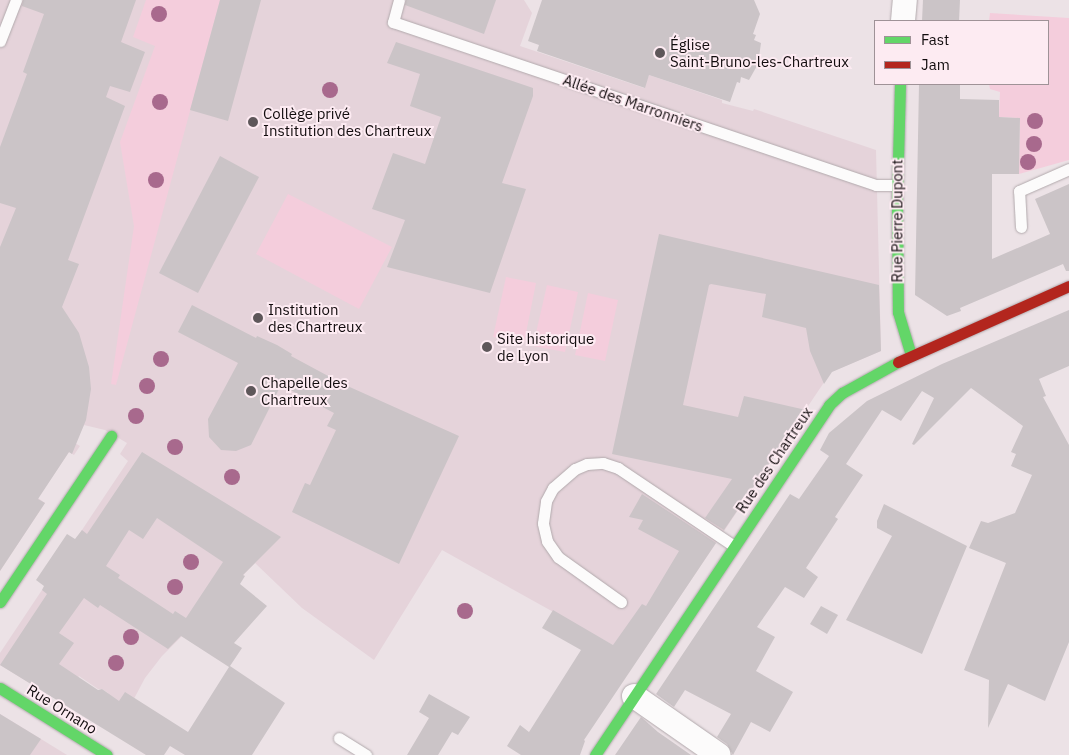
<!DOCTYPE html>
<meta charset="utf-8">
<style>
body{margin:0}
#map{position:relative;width:1069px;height:755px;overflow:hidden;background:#ece2e6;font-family:"IBM Plex Sans",sans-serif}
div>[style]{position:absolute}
.built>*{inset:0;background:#e5d3da}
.green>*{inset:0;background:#f4cddc}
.building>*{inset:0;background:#cbc4c7}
.roads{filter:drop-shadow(0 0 1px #b1a9ac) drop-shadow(0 0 1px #b1a9ac)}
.lane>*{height:11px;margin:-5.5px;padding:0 5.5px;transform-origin:5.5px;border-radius:5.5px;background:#fcfbfb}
.street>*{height:24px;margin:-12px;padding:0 12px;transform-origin:12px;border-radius:12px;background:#fcfbfb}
.fast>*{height:11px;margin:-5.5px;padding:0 5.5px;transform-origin:5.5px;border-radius:5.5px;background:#63d668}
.jam>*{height:11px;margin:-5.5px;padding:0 5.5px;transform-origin:5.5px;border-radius:5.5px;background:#b3261e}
.trees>*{width:16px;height:16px;margin:-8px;border-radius:50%;background:#a8698d}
.dots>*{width:14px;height:14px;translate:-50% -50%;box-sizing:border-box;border:2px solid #fdebf2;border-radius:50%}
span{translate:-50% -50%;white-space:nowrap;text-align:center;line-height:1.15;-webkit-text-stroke:4px #fdebf2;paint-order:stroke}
.poi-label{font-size:15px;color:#120c0e}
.left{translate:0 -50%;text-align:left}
.street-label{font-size:15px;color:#120c0e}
.legend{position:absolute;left:874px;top:20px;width:175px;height:65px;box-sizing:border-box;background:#fdebf2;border:1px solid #9f9297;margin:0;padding:6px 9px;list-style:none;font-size:15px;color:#120c0e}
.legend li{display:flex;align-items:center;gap:10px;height:25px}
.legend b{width:25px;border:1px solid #9f9297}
</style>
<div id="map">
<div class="built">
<div style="clip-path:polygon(0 0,524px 0,532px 13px,520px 46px,644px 88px,649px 75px,722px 100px,722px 103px,753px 111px,754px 109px,876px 150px,881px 351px,831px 372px,638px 659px,442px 550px,374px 660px,302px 608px,255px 563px,162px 656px,145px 678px,128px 710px,109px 696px,108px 693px,102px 689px,98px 689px,79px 676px,61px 702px,0 665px,0 653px,128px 461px,120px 454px,127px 443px,105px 430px,84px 425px,75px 443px,80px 446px,74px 455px,69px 452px,38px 498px,45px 503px,0 571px)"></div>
<div style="clip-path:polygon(0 714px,41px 739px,67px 755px,0 755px)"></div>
</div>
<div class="green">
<div style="clip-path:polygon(146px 0,220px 0,116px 385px,111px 384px,134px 226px,120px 142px,155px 46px,133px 37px)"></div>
<div style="clip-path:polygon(990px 13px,1069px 18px,1069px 160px,1019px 174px,1020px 118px,999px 117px,1000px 92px,990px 89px,989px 84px,1048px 84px,1048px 21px,989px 21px)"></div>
<div style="clip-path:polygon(288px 194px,392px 247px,359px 309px,256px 254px)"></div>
<div style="clip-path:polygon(506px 277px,536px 283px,524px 343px,493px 337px)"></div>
<div style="clip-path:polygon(547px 285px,578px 292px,565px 352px,533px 346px)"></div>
<div style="clip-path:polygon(588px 293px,618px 300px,605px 361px,575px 355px)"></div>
</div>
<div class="building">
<div style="clip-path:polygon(23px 0,136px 0,121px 42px,145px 52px,130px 92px,110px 86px,106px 97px,125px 106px,68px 260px,79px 264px,62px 307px,79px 333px,89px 367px,91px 389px,86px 420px,72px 454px,69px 452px,38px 499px,45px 503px,0 571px,0 247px,16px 208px,0 203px,0 147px,27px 74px,23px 72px,44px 14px,22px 6px)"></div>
<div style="clip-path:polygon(220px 0,261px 0,228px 121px,190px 110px)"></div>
<div style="clip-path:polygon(406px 0,496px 0,484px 34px,405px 5px)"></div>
<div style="clip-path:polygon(542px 0,754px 0,760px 14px,753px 34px,756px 35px,754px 40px,761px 43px,758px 64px,749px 80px,741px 77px,740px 83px,737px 82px,730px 102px,649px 75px,645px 88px,537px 51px,539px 45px,528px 41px)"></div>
<div style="clip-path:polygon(923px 0,960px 0,959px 21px,922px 21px)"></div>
<div style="clip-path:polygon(396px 42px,533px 88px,533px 96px,502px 183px,526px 189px,490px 293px,387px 267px,405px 220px,372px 209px,393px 153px,425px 164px,441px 117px,410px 106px,420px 74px,387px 63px)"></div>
<div style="clip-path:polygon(919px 84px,960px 84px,960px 99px,999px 100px,999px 117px,1020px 118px,1019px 174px,992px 174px,992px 259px,1050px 234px,1035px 199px,1069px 184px,1069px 271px,1066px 271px,1063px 264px,960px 308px,961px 311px,947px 316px,915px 295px)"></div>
<div style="clip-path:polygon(220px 156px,259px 177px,198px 293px,159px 273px)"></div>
<div style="clip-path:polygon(659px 234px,879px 285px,881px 351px,832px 372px,824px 384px,810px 351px,806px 328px,762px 317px,766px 294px,711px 284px,709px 285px,683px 405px,738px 417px,744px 396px,806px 410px,724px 530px,705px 518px,732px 479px,612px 454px)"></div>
<div style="clip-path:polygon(192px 305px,256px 338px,257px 336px,277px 345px,292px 354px,291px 356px,343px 384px,459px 436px,399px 564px,292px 512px,305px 483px,310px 485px,336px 430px,327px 426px,334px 413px,281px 385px,251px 445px,236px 451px,221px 450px,209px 437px,208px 419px,238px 363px,178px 332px)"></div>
<div style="clip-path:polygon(1069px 310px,1069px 366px,1039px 379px,1046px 396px,1043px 397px,1069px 445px,1069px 642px,1045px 701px,1008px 684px,988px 728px,989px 680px,964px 670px,1006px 563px,969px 548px,981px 521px,988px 523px,1015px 513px,1032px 475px,1011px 466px,1016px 454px,1011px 452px,1023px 426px,971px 388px,914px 445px,912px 444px,934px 398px,922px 391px,901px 421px,882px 410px,846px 464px,863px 475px,835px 517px,838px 519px,806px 568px,818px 577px,804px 598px,785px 587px,757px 627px,775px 637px,756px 671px,793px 692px,770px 732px,751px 722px,733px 755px,727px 744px,717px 737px,731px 714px,685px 690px,674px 707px,656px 694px,790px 494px,799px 499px,829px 456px,820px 450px,829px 433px,867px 401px,942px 364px)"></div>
<div style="clip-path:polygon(evenodd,142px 452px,281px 537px,243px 575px,245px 576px,240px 584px,267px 606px,234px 643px,242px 648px,230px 666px,285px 703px,252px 755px,185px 755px,170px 746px,164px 755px,146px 755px,0 665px,47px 594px,42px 590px,44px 586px,36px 580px,67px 534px,75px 539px,82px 530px,87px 534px,142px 452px,157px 518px,223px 562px,186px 618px,175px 611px,173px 614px,118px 578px,120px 575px,106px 566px,129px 530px,143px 539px,157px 518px,142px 452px,84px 598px,98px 608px,100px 605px,168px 649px,181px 636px,229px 667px,188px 732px,125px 692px,119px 701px,102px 689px,98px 690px,59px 664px,74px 643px,59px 633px,84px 598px)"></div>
<div style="clip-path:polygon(642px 494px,716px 543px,584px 740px,585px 741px,580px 755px,521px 755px,507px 746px,520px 725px,529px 732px,581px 650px,542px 628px,553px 610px,613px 645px,642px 604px,646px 606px,679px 551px,638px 529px,643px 520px,629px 517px)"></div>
<div style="clip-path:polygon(884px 504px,967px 546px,922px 654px,846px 620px,892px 536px,877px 528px,877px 521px)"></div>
<div style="clip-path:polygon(821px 606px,838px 615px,827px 634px,810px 624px)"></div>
<div style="clip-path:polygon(429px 694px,470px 717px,458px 735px,452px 732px,438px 755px,407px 755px,429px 718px,419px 712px)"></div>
<div style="clip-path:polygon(0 714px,41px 739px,30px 755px,0 755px)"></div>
<div style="clip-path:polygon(641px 717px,658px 732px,691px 755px,615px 755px)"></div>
</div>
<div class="roads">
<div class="lane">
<div style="left:399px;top:0;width:23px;rotate:105deg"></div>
<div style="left:393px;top:22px;width:510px;rotate:18.65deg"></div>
<div style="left:876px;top:185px;width:21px"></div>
<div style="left:0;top:41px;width:44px;rotate:-68.7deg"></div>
<div style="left:1021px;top:227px;width:36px;rotate:-93deg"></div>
<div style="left:1019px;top:191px;width:55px;rotate:-23.7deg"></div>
<div style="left:621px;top:602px;width:77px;rotate:-144.5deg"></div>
<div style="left:558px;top:557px;width:19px;rotate:-125deg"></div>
<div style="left:547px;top:541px;width:18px;rotate:-103deg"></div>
<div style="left:543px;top:523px;width:22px;rotate:-82deg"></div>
<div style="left:546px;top:501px;width:15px;rotate:-62deg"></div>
<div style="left:553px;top:488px;width:29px;rotate:-41deg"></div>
<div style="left:575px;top:469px;width:13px;rotate:-23deg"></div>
<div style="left:587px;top:464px;width:16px;rotate:-4deg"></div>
<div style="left:603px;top:463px;width:16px;rotate:18deg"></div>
<div style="left:618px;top:468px;width:140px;rotate:33.9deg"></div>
<div style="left:339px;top:738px;width:32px;rotate:32deg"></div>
</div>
<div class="street">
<div style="left:903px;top:21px;width:21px;rotate:-85deg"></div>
<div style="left:634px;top:696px;width:103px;rotate:34.8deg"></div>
</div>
<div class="fast">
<div style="left:900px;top:84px;width:118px;rotate:91.5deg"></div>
<div style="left:897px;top:202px;width:110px;rotate:89.5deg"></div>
<div style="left:898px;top:312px;width:45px;rotate:73.2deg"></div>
<div style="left:0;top:602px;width:200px;rotate:-56.2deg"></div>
<div style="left:0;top:688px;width:126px;rotate:32.1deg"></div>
<div style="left:595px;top:755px;width:421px;rotate:-56.2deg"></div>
<div style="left:829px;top:405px;width:18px;rotate:-43deg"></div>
<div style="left:842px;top:393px;width:64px;rotate:-29deg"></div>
</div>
<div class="jam">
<div style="left:898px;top:362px;width:187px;rotate:-24deg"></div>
</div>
</div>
<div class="trees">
<div style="left:159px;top:14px"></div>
<div style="left:330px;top:90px"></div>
<div style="left:160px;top:102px"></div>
<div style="left:1035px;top:121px"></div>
<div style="left:1034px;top:144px"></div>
<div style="left:1028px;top:162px"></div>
<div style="left:156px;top:180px"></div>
<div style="left:161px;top:359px"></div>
<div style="left:147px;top:386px"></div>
<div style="left:136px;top:416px"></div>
<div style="left:175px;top:447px"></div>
<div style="left:232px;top:477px"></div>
<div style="left:191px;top:562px"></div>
<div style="left:175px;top:587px"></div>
<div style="left:465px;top:611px"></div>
<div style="left:131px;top:637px"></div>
<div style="left:116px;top:663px"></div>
</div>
<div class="dots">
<div style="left:660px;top:53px;background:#5e575a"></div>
<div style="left:253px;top:122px;background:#5e575a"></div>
<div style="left:258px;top:318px;background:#5e575a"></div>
<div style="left:487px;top:347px;background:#5e575a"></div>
<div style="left:251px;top:391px;background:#5e575a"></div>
</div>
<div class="poi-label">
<span class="left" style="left:670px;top:53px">Église<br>Saint-Bruno-les-Chartreux</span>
<span class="left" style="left:263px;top:122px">Collège privé<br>Institution des Chartreux</span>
<span class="left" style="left:268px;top:318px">Institution<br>des Chartreux</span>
<span class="left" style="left:497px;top:347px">Site historique<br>de Lyon</span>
<span class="left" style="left:261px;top:391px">Chapelle des<br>Chartreux</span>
</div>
<div class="street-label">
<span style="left:633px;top:103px;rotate:19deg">Allée des Marronniers</span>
<span style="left:897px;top:221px;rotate:-90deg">Rue Pierre Dupont</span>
<span style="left:774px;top:460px;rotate:-56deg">Rue des Chartreux</span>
<span style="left:62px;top:709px;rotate:32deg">Rue Ornano</span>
</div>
<ul class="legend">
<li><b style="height:6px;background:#63d668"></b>Fast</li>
<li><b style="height:6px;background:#b3261e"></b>Jam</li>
</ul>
</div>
